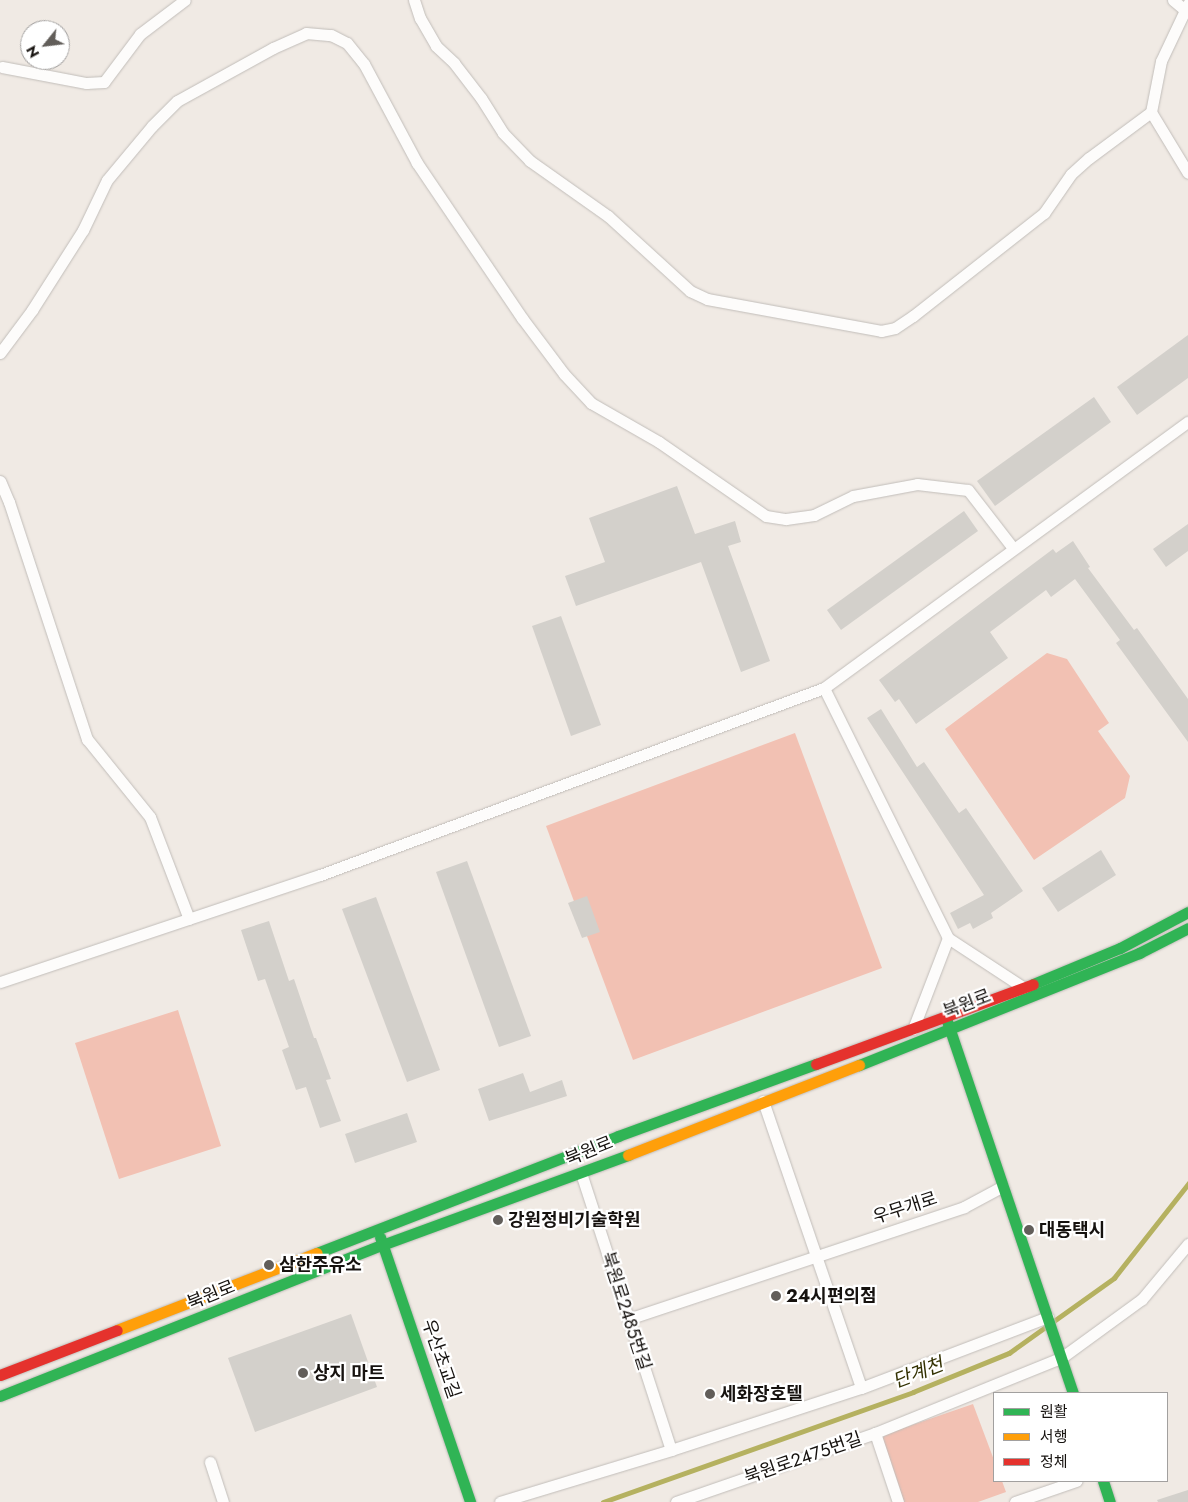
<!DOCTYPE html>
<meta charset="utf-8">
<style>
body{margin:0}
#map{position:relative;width:1188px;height:1502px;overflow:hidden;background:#f0eae4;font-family:Jost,"Noto Sans KR",sans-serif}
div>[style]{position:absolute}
.green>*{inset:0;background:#f2c1b3}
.stream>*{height:4.5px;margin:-2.25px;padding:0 2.25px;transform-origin:2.25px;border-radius:2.25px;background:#b5b160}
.building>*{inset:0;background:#d3d0cb}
.roads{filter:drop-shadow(0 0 1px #c1bdb9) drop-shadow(0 0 1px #c1bdb9)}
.street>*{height:11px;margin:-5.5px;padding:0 5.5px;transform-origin:5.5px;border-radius:5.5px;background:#fdfcfb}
.fast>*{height:11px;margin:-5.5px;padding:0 5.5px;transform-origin:5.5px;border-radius:5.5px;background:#30b455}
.slow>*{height:11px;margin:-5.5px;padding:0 5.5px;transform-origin:5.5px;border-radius:5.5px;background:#ff9f0a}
.jam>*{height:11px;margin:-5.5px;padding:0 5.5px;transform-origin:5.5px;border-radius:5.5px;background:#e5322d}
.dots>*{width:14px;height:14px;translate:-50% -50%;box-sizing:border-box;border:2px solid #fff;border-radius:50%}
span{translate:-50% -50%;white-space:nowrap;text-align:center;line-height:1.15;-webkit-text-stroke:4.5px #fff;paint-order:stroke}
.street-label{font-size:18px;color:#16120f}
.poi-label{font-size:18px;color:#16120f;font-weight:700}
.left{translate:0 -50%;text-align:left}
.water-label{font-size:19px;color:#333102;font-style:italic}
.legend{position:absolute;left:993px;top:1392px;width:175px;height:90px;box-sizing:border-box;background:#fff;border:1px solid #a2a09f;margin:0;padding:6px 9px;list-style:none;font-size:15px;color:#16120f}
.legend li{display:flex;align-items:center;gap:10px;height:25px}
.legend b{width:25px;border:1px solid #a2a09f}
.north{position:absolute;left:20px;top:20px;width:50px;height:50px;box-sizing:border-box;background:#fff;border:1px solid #a2a09f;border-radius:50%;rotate:241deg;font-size:14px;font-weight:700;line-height:20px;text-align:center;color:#16120f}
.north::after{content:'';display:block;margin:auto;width:18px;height:22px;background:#625e5a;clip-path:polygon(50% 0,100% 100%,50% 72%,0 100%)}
</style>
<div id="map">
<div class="green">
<div style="clip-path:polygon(1047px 653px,1067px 659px,1109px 723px,1098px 731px,1130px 776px,1125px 798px,1034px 860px,945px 729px)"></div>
<div style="clip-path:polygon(795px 733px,882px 968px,633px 1060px,546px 826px)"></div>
<div style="clip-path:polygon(178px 1010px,221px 1146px,119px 1179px,75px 1043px)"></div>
<div style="clip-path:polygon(973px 1404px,994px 1460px,994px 1481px,1002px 1481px,1006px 1492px,978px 1502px,903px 1502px,881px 1440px,886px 1434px)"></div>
</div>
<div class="stream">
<div style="left:603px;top:1502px;width:329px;rotate:-19.5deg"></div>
<div style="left:913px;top:1392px;width:104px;rotate:-22.1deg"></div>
<div style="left:1009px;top:1353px;width:129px;rotate:-35.5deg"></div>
<div style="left:1114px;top:1278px;width:120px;rotate:-51.8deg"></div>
</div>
<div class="building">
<div style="clip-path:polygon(1188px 335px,1188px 378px,1137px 415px,1117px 387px)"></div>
<div style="clip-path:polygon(1094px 397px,1111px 422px,995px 506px,977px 481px)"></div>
<div style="clip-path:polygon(677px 486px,695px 534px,735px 521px,741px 542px,728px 546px,770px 661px,741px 672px,701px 562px,576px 606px,565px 576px,605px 562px,589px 518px)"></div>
<div style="clip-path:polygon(964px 511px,978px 531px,841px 630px,827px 610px)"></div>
<div style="clip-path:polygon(1188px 524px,1188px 551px,1166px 567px,1153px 549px)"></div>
<div style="clip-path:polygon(1073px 541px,1090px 567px,1088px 568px,1134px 630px,1137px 628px,1188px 699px,1188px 742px,1116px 643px,1120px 640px,1075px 579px,1051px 597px,1046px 590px,990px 632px,1008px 658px,916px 724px,899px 699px,895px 702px,879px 680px,1053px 549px,1056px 553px)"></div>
<div style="clip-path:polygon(561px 616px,601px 725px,571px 736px,532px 626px)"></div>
<div style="clip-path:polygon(881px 709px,917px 767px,924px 762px,959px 813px,966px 808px,1023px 891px,991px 913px,993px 918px,973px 929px,970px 923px,958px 929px,950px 913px,984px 895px,867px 718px)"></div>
<div style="clip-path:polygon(1101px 850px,1116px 875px,1058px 912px,1042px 888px)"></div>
<div style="clip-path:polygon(467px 861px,531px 1036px,499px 1047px,436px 872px)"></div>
<div style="clip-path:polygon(587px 896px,600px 932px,582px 938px,568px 903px)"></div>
<div style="clip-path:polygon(376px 897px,440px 1070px,407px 1082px,342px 909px)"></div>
<div style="clip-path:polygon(269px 921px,289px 981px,294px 979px,314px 1038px,316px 1038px,331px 1079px,326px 1080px,341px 1121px,320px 1128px,306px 1087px,296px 1090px,282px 1050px,289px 1047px,265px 979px,258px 981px,241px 930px)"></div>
<div style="clip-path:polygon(523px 1073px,530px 1092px,562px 1080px,567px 1096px,489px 1121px,478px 1089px)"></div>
<div style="clip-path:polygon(407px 1113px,417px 1142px,355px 1163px,345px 1134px)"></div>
<div style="clip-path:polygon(351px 1314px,377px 1387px,255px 1432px,228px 1358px)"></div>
<div style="clip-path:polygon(1188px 1490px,1188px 1502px,1158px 1502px,1157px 1500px)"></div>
</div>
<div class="roads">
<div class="street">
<div style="left:414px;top:0;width:19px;rotate:72deg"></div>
<div style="left:420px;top:18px;width:32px;rotate:60deg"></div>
<div style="left:436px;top:46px;width:25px;rotate:43deg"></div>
<div style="left:454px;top:63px;width:44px;rotate:52.4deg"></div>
<div style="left:481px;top:98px;width:41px;rotate:57.8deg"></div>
<div style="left:503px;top:133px;width:39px;rotate:46deg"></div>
<div style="left:530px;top:161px;width:95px;rotate:35.2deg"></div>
<div style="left:608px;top:216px;width:111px;rotate:42.4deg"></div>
<div style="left:690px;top:291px;width:19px;rotate:25deg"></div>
<div style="left:707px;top:299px;width:177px;rotate:10.4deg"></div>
<div style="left:881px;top:331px;width:14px;rotate:-12deg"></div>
<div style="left:895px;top:328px;width:22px;rotate:-34deg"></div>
<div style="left:913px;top:316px;width:167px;rotate:-38.2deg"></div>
<div style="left:1044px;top:213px;width:47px;rotate:-55.3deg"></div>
<div style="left:1071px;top:174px;width:24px;rotate:-42deg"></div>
<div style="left:1089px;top:158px;width:77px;rotate:-36.6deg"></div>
<div style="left:1151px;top:112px;width:52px;rotate:-78.9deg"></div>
<div style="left:1161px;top:61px;width:63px;rotate:-64.7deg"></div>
<div style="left:1173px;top:0;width:16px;rotate:40deg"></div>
<div style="left:2px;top:67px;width:86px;rotate:10.8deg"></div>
<div style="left:86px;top:83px;width:18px;rotate:-3deg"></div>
<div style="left:104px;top:82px;width:60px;rotate:-53.1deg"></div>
<div style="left:140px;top:34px;width:56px;rotate:-37.1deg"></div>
<div style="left:1151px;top:112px;width:71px;rotate:58.8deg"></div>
<div style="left:0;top:353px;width:54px;rotate:-53.3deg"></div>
<div style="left:32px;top:310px;width:95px;rotate:-57.5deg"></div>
<div style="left:83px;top:230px;width:55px;rotate:-64.4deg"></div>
<div style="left:107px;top:180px;width:70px;rotate:-50.2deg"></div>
<div style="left:152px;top:126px;width:35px;rotate:-45deg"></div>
<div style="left:177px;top:101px;width:110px;rotate:-28.9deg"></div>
<div style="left:273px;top:48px;width:36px;rotate:-24deg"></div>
<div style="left:306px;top:33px;width:25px;rotate:5deg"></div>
<div style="left:331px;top:35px;width:18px;rotate:27deg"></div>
<div style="left:347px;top:43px;width:27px;rotate:51deg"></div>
<div style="left:364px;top:64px;width:112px;rotate:61.8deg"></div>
<div style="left:417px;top:163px;width:187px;rotate:55.9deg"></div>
<div style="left:522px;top:318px;width:70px;rotate:53.1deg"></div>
<div style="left:564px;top:374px;width:40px;rotate:47deg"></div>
<div style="left:591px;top:403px;width:78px;rotate:29.8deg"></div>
<div style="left:659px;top:442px;width:130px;rotate:34.7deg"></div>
<div style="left:766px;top:516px;width:20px;rotate:9deg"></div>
<div style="left:786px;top:519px;width:28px;rotate:-8deg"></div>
<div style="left:814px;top:515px;width:43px;rotate:-26deg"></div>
<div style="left:853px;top:496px;width:65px;rotate:-10.6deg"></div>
<div style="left:917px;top:484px;width:51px;rotate:6.7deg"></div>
<div style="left:968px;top:490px;width:73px;rotate:52.2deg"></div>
<div style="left:0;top:481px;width:23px;rotate:67deg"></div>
<div style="left:9px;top:502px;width:250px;rotate:71.8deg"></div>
<div style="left:87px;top:739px;width:100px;rotate:51.1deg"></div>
<div style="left:150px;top:817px;width:109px;rotate:69.1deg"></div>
<div style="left:824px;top:688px;width:279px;rotate:63.6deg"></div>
<div style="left:948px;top:938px;width:91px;rotate:33.3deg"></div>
<div style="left:0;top:982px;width:337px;rotate:-18.5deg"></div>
<div style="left:320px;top:875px;width:538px;rotate:-20.36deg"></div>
<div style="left:824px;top:688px;width:451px;rotate:-36.2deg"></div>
<div style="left:913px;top:1029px;width:97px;rotate:-69deg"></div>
<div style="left:763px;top:1101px;width:303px;rotate:71.1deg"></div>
<div style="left:581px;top:1173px;width:291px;rotate:72deg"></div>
<div style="left:628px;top:1319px;width:354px;rotate:-18.4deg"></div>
<div style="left:964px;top:1207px;width:44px;rotate:-28.3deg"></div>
<div style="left:875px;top:1433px;width:73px;rotate:71.6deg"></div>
<div style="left:210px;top:1462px;width:42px;rotate:72deg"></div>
<div style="left:500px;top:1502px;width:179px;rotate:-16.9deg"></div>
<div style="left:671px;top:1450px;width:200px;rotate:-18.1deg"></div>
<div style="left:861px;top:1388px;width:200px;rotate:-20.8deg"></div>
<div style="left:676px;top:1502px;width:211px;rotate:-19.1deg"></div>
<div style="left:875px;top:1433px;width:201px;rotate:-22deg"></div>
<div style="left:1061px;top:1358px;width:100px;rotate:-36.1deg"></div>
<div style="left:1142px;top:1299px;width:72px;rotate:-50.1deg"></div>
<div style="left:1015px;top:1502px;width:65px;rotate:-19deg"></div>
</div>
<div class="fast">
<div style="left:1033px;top:984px;width:94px;rotate:-22.5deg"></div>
<div style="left:1120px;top:948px;width:77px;rotate:-27.9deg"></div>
<div style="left:947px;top:1021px;width:393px;rotate:71.3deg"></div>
<div style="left:859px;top:1065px;width:302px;rotate:-21.8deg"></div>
<div style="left:1139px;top:953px;width:55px;rotate:-27deg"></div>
<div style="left:380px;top:1237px;width:280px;rotate:71.2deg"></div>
<div style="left:317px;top:1253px;width:323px;rotate:-21.2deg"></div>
<div style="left:618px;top:1136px;width:211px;rotate:-20deg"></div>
<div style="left:0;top:1396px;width:411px;rotate:-21.6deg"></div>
<div style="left:382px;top:1245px;width:262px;rotate:-20.1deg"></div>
<div style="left:1103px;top:1481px;width:22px;rotate:72deg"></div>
</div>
<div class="slow">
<div style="left:628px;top:1155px;width:248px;rotate:-21.3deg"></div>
<div style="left:117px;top:1330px;width:214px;rotate:-21.1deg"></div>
</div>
<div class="jam">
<div style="left:816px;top:1064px;width:231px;rotate:-20.2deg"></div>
<div style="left:0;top:1375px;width:125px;rotate:-21deg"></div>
</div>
</div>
<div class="dots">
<div style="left:498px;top:1220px;background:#625e5a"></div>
<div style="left:1029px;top:1230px;background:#625e5a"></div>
<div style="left:269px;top:1265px;background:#625e5a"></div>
<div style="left:776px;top:1296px;background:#625e5a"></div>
<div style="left:303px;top:1373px;background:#625e5a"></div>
<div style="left:710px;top:1394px;background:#625e5a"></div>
</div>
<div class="street-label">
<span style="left:967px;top:1004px;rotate:-21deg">북원로</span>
<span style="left:589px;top:1151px;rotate:-22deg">북원로</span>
<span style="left:905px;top:1208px;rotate:-18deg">우무개로</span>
<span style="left:211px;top:1295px;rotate:-22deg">북원로</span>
<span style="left:626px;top:1311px;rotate:72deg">북원로2485번길</span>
<span style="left:441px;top:1359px;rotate:71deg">우산초교길</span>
<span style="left:803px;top:1458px;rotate:-19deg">북원로2475번길</span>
</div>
<div class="poi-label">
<span class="left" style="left:508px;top:1220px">강원정비기술학원</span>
<span class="left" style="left:1039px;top:1230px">대동택시</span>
<span class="left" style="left:279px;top:1265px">삼한주유소</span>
<span class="left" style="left:786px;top:1296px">24시편의점</span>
<span class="left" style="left:313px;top:1373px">상지 마트</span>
<span class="left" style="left:720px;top:1394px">세화장호텔</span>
</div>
<div class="water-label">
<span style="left:918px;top:1373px;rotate:-21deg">단계천</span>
</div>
<ul class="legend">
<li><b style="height:6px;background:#30b455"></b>원활</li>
<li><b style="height:6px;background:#ff9f0a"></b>서행</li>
<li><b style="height:6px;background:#e5322d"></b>정체</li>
</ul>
<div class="north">N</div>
</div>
